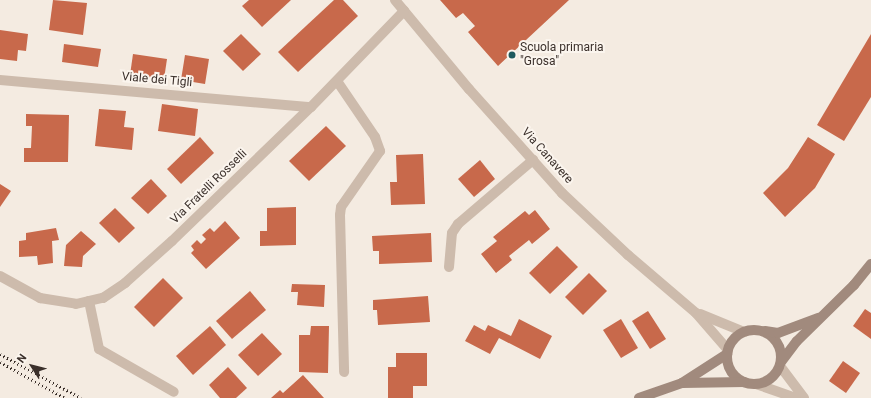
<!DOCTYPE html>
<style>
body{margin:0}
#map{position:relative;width:871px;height:398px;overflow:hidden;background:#f4ebe1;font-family:Roboto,sans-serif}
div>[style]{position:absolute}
.building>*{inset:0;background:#c8694b}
.street>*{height:10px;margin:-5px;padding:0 5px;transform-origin:5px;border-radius:5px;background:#cdbbac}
.secondary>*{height:10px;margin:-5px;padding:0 5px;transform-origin:5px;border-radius:5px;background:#a18a7d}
.secondary>.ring{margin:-5px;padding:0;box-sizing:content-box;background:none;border:10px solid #a18a7d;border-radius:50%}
.rail>*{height:3px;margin-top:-1.5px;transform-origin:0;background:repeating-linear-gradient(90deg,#3b302b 0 1px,transparent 0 4px)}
.dots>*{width:11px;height:11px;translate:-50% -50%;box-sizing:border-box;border:2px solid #fbf5ee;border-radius:50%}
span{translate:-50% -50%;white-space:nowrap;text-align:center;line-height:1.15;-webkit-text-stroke:4px #fbf5ee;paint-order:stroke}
.poi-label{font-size:12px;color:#3b302b}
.left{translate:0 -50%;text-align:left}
.street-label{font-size:12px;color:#3b302b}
.north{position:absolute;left:12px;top:346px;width:40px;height:40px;-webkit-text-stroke:3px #fbf5ee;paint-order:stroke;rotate:306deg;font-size:11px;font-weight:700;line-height:16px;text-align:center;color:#3b302b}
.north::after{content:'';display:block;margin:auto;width:14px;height:18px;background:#3b302b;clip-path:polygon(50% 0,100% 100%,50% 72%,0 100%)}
</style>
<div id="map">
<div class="building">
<div style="clip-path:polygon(53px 0,87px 3px,83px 35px,49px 30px)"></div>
<div style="clip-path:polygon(249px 0,291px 0,262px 27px,242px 6px)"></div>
<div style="clip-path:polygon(334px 0,343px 0,358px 16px,298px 72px,278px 52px)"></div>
<div style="clip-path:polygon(440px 0,569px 0,498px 66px,468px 32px,475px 26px,463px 13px,456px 18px)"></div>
<div style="clip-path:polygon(0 30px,28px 34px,26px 51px,18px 50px,17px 61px,0 59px)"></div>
<div style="clip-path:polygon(241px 34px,261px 54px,243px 71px,223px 51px)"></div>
<div style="clip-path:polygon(871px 34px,871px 97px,844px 141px,817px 125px)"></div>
<div style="clip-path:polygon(64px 44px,101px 49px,98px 67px,62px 62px)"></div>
<div style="clip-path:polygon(133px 54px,167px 59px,164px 79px,130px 75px)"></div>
<div style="clip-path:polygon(185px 55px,209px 59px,205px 84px,181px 80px)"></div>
<div style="clip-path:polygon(162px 104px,198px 109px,195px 136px,158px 131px)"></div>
<div style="clip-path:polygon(99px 109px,126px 111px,124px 127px,134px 128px,132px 150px,95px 146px)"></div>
<div style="clip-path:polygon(26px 114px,69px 115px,68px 162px,24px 162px,24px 148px,31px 148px,32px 126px,26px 126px)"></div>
<div style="clip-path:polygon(326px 126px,346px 146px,309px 181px,289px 161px)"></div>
<div style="clip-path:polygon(200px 137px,214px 153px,181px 184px,167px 169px)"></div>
<div style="clip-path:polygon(808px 137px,835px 154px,815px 188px,785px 217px,763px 193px,788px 168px)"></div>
<div style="clip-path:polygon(423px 154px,425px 204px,391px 205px,390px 182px,397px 182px,396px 155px)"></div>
<div style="clip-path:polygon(480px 160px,495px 179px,474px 197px,458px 179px)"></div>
<div style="clip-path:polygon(151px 179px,167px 196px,148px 214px,131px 198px)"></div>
<div style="clip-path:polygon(0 184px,11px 191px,0 207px)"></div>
<div style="clip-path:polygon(296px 207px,296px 245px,260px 246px,260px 231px,267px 231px,267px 208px)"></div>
<div style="clip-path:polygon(115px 208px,135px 228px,119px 243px,99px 223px)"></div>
<div style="clip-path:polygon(535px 210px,550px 229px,532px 244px,529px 240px,509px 256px,512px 260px,496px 273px,481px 254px,497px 241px,493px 237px,525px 211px,529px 215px)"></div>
<div style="clip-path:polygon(225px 221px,240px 238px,206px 269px,191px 253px,194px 250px,191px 246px,197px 240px,201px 244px,206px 239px,202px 235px,210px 228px,214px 232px)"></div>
<div style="clip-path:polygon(56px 228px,59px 240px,52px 241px,53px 263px,38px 265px,37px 256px,19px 257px,19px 241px,26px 240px,26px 233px)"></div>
<div style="clip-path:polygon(81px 231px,96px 244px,83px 256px,82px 267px,64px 266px,66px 245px)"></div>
<div style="clip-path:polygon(431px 233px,432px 262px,379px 264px,379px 251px,373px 251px,372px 236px)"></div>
<div style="clip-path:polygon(557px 246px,578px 267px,550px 294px,529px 273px)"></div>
<div style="clip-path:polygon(589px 273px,607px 291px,583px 315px,565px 297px)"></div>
<div style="clip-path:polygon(163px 278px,183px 298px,154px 327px,134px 307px)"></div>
<div style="clip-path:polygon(292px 284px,325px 285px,324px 307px,297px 305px,298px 292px,291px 292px)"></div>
<div style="clip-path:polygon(250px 291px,266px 310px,232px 339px,216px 321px)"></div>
<div style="clip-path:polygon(428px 296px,430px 322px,378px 325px,377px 310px,373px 310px,373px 300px)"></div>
<div style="clip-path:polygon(865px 309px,871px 313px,871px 339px,853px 326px)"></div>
<div style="clip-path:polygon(648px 311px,666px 339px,650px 349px,632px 321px)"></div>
<div style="clip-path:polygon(519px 319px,552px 336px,540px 359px,499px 338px,490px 354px,465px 341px,474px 325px,485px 331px,488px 325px,511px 336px)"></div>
<div style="clip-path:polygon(621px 319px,638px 348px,621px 358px,603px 330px)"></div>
<div style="clip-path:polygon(210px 326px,226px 345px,193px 375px,176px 356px)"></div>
<div style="clip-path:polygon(311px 326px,329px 326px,328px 373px,299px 372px,299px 335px,310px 335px)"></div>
<div style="clip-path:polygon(262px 333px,282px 354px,258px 376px,238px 355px)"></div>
<div style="clip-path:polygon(396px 353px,427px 353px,427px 386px,413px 386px,413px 398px,388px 398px,388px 367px,396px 367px)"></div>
<div style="clip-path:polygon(843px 361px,860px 373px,846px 393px,829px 381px)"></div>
<div style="clip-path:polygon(228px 367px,247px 388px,236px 398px,220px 398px,209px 385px)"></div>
<div style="clip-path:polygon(303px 375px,324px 398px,271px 398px,280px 390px,283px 393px)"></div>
</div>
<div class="street">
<div style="left:395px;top:0;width:116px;rotate:50.3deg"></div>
<div style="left:469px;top:89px;width:140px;rotate:48.2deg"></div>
<div style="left:562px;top:193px;width:91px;rotate:43.2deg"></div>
<div style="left:628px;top:255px;width:89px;rotate:40.5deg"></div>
<div style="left:696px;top:313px;width:49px;rotate:49.1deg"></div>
<div style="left:0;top:80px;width:312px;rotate:5deg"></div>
<div style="left:337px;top:81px;width:68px;rotate:55.8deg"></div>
<div style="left:375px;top:137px;width:15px;rotate:70deg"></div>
<div style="left:380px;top:151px;width:68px;rotate:124.9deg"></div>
<div style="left:341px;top:207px;width:8px;rotate:97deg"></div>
<div style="left:340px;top:215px;width:157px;rotate:88.5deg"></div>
<div style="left:449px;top:267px;width:34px;rotate:-85deg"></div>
<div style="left:452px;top:233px;width:11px;rotate:-56deg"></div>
<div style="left:458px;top:224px;width:99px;rotate:-40.5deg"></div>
<div style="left:0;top:276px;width:46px;rotate:28.8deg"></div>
<div style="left:40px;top:298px;width:36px;rotate:9deg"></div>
<div style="left:76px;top:304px;width:28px;rotate:-13deg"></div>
<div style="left:103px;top:298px;width:27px;rotate:-34deg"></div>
<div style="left:125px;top:283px;width:63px;rotate:-41.8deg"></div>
<div style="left:172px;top:241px;width:193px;rotate:-44deg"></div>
<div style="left:311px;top:107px;width:134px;rotate:-45.9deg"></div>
<div style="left:89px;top:301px;width:49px;rotate:78.2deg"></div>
<div style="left:99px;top:349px;width:86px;rotate:29.8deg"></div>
<div style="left:700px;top:314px;width:48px;rotate:22.2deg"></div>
<div style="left:780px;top:366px;width:40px;rotate:53deg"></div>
<div style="left:756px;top:384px;width:42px;rotate:19.3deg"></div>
</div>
<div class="secondary">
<div class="ring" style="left:727px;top:330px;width:44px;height:44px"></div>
<div style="left:765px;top:331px;width:13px;rotate:9deg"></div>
<div style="left:778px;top:333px;width:43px;rotate:-20.6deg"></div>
<div style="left:781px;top:362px;width:26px;rotate:-53deg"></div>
<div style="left:797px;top:341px;width:80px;rotate:-44.5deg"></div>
<div style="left:854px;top:285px;width:27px;rotate:-51deg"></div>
<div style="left:682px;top:383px;width:62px;rotate:-0.9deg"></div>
<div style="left:639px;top:398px;width:46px;rotate:-19.2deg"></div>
<div style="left:682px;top:383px;width:54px;rotate:-32.8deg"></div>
</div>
<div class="rail">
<div style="left:0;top:354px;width:92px;rotate:28.5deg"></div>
<div style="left:0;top:362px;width:74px;rotate:29deg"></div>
</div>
<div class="dots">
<div style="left:512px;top:55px;background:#1f5a5e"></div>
</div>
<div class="poi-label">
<span class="left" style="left:520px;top:55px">Scuola primaria<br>"Grosa"</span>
</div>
<div class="street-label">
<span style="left:157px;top:80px;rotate:5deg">Viale dei Tigli</span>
<span style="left:547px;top:156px;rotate:48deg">Via Canavere</span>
<span style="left:209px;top:187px;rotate:-44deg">Via Fratelli Rosselli</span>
</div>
<div class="north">N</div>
</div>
